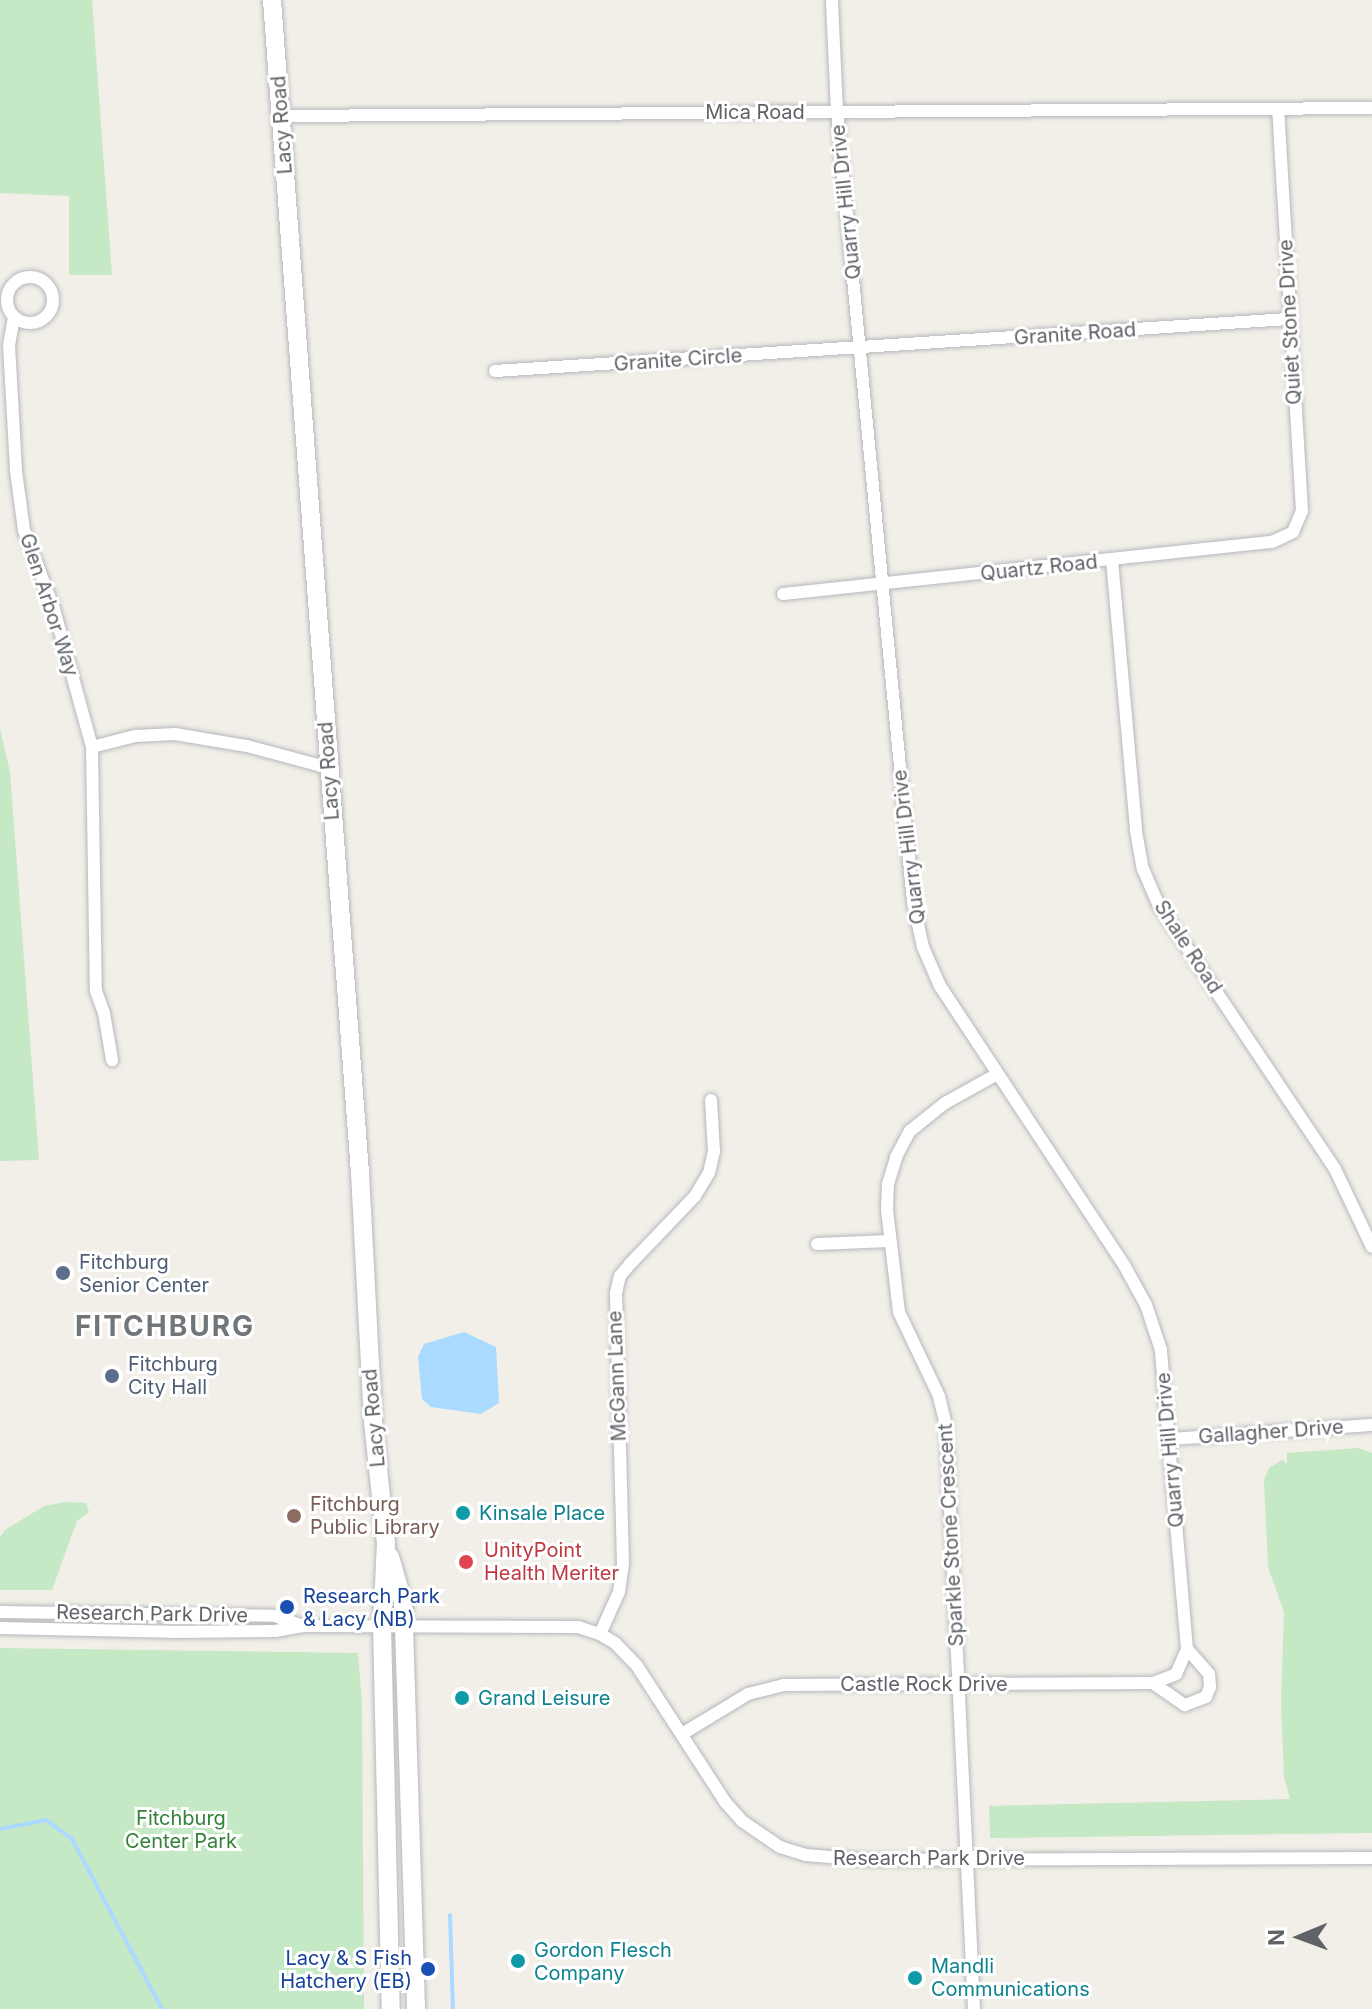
<!DOCTYPE html>
<style>
body{margin:0}
#map{position:relative;width:1372px;height:2009px;overflow:hidden;background:#f1efe8;font-family:Inter,sans-serif}
div>[style]{position:absolute}
.green>*{inset:0;background:#c5e8c5}
.water>*{inset:0;background:#aadaff}
.stream>*{height:4px;margin:-2px;padding:0 2px;transform-origin:2px;border-radius:2px;background:#aadaff}
.roads{filter:drop-shadow(0 0 2px #b5b8bc) drop-shadow(0 0 2px #b5b8bc)}
.minor>*{height:12px;margin:-6px;padding:0 6px;transform-origin:6px;border-radius:6px;background:#fff}
.minor>.ring{margin:-6px;padding:0;box-sizing:content-box;background:none;border:12px solid #fff;border-radius:50%}
.secondary>*{height:18px;margin:-9px;padding:0 9px;transform-origin:9px;border-radius:9px;background:#fff}
.dots>*{width:22px;height:22px;translate:-50% -50%;box-sizing:border-box;border:4px solid #fff;border-radius:50%}
span{translate:-50% -50%;white-space:nowrap;text-align:center;line-height:1.15;-webkit-text-stroke:6px #fff;paint-order:stroke}
.street-label{font-size:20px;color:#5f6368}
.service-label{font-size:20px;color:#4e5e75}
.left{translate:0 -50%;text-align:left}
.education-label{font-size:20px;color:#785e54}
.culture-label{font-size:20px;color:#0d838f}
.health-label{font-size:20px;color:#be3a42}
.transit-label{font-size:20px;color:#164399}
.right{translate:-100% -50%;text-align:right}
.park-label{font-size:20px;color:#348238}
.district-label{font-size:28px;color:#70757a;font-weight:700;letter-spacing:2px}
.north{position:absolute;left:1260px;top:1897px;width:80px;height:80px;-webkit-text-stroke:6px #fff;paint-order:stroke;rotate:269deg;font-size:22px;font-weight:700;line-height:32px;text-align:center;color:#5f6368}
.north::after{content:'';display:block;margin:auto;width:28px;height:36px;background:#5f6368;clip-path:polygon(50% 0,100% 100%,50% 72%,0 100%)}
</style>
<div id="map">
<div class="green">
<div style="clip-path:polygon(0 0,92px 0,112px 275px,69px 275px,69px 196px,0 193px)"></div>
<div style="clip-path:polygon(0 728px,10px 772px,39px 1160px,0 1161px)"></div>
<div style="clip-path:polygon(1359px 1448px,1372px 1453px,1372px 1833px,990px 1838px,989px 1806px,1290px 1799px,1284px 1777px,1281px 1704px,1284px 1612px,1268px 1567px,1264px 1480px,1269px 1468px,1282px 1460px,1287px 1464px,1287px 1453px)"></div>
<div style="clip-path:polygon(65px 1502px,86px 1503px,89px 1512px,77px 1521px,52px 1590px,0 1590px,0 1537px,5px 1530px,44px 1506px)"></div>
<div style="clip-path:polygon(0 1648px,358px 1653px,362px 1703px,364px 2009px,0 2009px)"></div>
</div>
<div class="water">
<div style="clip-path:polygon(464px 1332px,496px 1347px,499px 1403px,481px 1414px,431px 1407px,422px 1399px,418px 1357px,424px 1344px)"></div>
</div>
<div class="stream">
<div style="left:0;top:1829px;width:47px;rotate:-11.1deg"></div>
<div style="left:46px;top:1820px;width:32px;rotate:36deg"></div>
<div style="left:72px;top:1839px;width:192px;rotate:62.1deg"></div>
<div style="left:450px;top:1915px;width:94px;rotate:88.2deg"></div>
</div>
<div class="roads">
<div class="minor">
<div style="left:282px;top:116px;width:1090px;rotate:-0.42deg"></div>
<div class="ring" style="left:7px;top:277px;width:34px;height:34px"></div>
<div style="left:14px;top:317px;width:28px;rotate:100deg"></div>
<div style="left:9px;top:345px;width:126px;rotate:86.8deg"></div>
<div style="left:16px;top:471px;width:60px;rotate:82.3deg"></div>
<div style="left:24px;top:530px;width:85px;rotate:69.2deg"></div>
<div style="left:54px;top:609px;width:143px;rotate:74.6deg"></div>
<div style="left:92px;top:747px;width:244px;rotate:89.1deg"></div>
<div style="left:96px;top:991px;width:23px;rotate:70deg"></div>
<div style="left:104px;top:1013px;width:48px;rotate:80.3deg"></div>
<div style="left:495px;top:371px;width:796px;rotate:-3.75deg"></div>
<div style="left:1112px;top:560px;width:272px;rotate:84.9deg"></div>
<div style="left:1136px;top:831px;width:39px;rotate:80deg"></div>
<div style="left:1143px;top:869px;width:40px;rotate:66.6deg"></div>
<div style="left:1159px;top:906px;width:316px;rotate:56.2deg"></div>
<div style="left:1335px;top:1169px;width:86px;rotate:64.6deg"></div>
<div style="left:783px;top:594px;width:492px;rotate:-6.1deg"></div>
<div style="left:1272px;top:542px;width:23px;rotate:-25deg"></div>
<div style="left:1293px;top:532px;width:23px;rotate:-67deg"></div>
<div style="left:1302px;top:511px;width:403px;rotate:-93.4deg"></div>
<div style="left:92px;top:747px;width:44px;rotate:-14.3deg"></div>
<div style="left:135px;top:736px;width:40px;rotate:-2.9deg"></div>
<div style="left:175px;top:734px;width:73px;rotate:9.5deg"></div>
<div style="left:247px;top:746px;width:85px;rotate:15deg"></div>
<div style="left:817px;top:1244px;width:72px;rotate:-2.4deg"></div>
<div style="left:1170px;top:1439px;width:202px;rotate:-4deg"></div>
<div style="left:0;top:1612px;width:275px;rotate:0.8deg"></div>
<div style="left:275px;top:1616px;width:30px;rotate:20deg"></div>
<div style="left:0;top:1628px;width:170px;rotate:1.3deg"></div>
<div style="left:170px;top:1632px;width:105px;rotate:-0.5deg"></div>
<div style="left:275px;top:1631px;width:28px;rotate:-10deg"></div>
<div style="left:303px;top:1626px;width:275px;rotate:0.2deg"></div>
<div style="left:578px;top:1627px;width:23px;rotate:18deg"></div>
<div style="left:600px;top:1634px;width:17px;rotate:31deg"></div>
<div style="left:615px;top:1643px;width:32px;rotate:46deg"></div>
<div style="left:637px;top:1666px;width:163px;rotate:57deg"></div>
<div style="left:726px;top:1803px;width:24px;rotate:48deg"></div>
<div style="left:742px;top:1821px;width:46px;rotate:34.4deg"></div>
<div style="left:780px;top:1847px;width:27px;rotate:17deg"></div>
<div style="left:806px;top:1855px;width:60px;rotate:4.8deg"></div>
<div style="left:866px;top:1860px;width:506px;rotate:-0.23deg"></div>
<div style="left:600px;top:1634px;width:46px;rotate:-65.7deg"></div>
<div style="left:619px;top:1592px;width:29px;rotate:-82deg"></div>
<div style="left:623px;top:1563px;width:270px;rotate:-91.5deg"></div>
<div style="left:616px;top:1293px;width:17px;rotate:-77deg"></div>
<div style="left:620px;top:1276px;width:16px;rotate:-50deg"></div>
<div style="left:630px;top:1264px;width:94px;rotate:-46.3deg"></div>
<div style="left:695px;top:1196px;width:27px;rotate:-59deg"></div>
<div style="left:709px;top:1173px;width:23px;rotate:-77deg"></div>
<div style="left:714px;top:1151px;width:51px;rotate:-93.4deg"></div>
<div style="left:1153px;top:1683px;width:39px;rotate:35deg"></div>
<div style="left:1185px;top:1705px;width:22px;rotate:-21deg"></div>
<div style="left:1206px;top:1697px;width:11px;rotate:-68deg"></div>
<div style="left:1210px;top:1687px;width:13px;rotate:-94deg"></div>
<div style="left:1209px;top:1674px;width:33px;rotate:-131deg"></div>
<div style="left:682px;top:1734px;width:77px;rotate:-31.2deg"></div>
<div style="left:748px;top:1694px;width:36px;rotate:-14deg"></div>
<div style="left:783px;top:1685px;width:370px;rotate:-0.3deg"></div>
<div style="left:1153px;top:1683px;width:25px;rotate:-21deg"></div>
<div style="left:1176px;top:1674px;width:27px;rotate:-66deg"></div>
<div style="left:1187px;top:1649px;width:300px;rotate:-95deg"></div>
<div style="left:1161px;top:1350px;width:47px;rotate:-108.4deg"></div>
<div style="left:1146px;top:1305px;width:46px;rotate:-118.8deg"></div>
<div style="left:1124px;top:1265px;width:334px;rotate:-123.4deg"></div>
<div style="left:940px;top:986px;width:43px;rotate:-113.6deg"></div>
<div style="left:923px;top:947px;width:46px;rotate:-102.5deg"></div>
<div style="left:913px;top:902px;width:794px;rotate:-95.5deg"></div>
<div style="left:837px;top:112px;width:112px;rotate:-92.6deg"></div>
<div style="left:974px;top:2009px;width:585px;rotate:-92.74deg"></div>
<div style="left:946px;top:1425px;width:30px;rotate:-104deg"></div>
<div style="left:939px;top:1396px;width:93px;rotate:-115.5deg"></div>
<div style="left:899px;top:1312px;width:103px;rotate:-96.7deg"></div>
<div style="left:887px;top:1210px;width:26px;rotate:-88deg"></div>
<div style="left:888px;top:1184px;width:28px;rotate:-73deg"></div>
<div style="left:896px;top:1157px;width:30px;rotate:-62deg"></div>
<div style="left:910px;top:1131px;width:45px;rotate:-38.7deg"></div>
<div style="left:945px;top:1103px;width:60px;rotate:-29.1deg"></div>
</div>
<div class="secondary">
<div style="left:272px;top:0;width:1176px;rotate:85.71deg"></div>
<div style="left:360px;top:1173px;width:249px;rotate:87deg"></div>
<div style="left:373px;top:1422px;width:122px;rotate:83.9deg"></div>
<div style="left:386px;top:1543px;width:83px;rotate:92.8deg"></div>
<div style="left:382px;top:1626px;width:383px;rotate:88.7deg"></div>
<div style="left:390px;top:1557px;width:47px;rotate:73.9deg"></div>
<div style="left:403px;top:1602px;width:24px;rotate:88deg"></div>
<div style="left:404px;top:1626px;width:383px;rotate:88.2deg"></div>
</div>
</div>
<div class="dots">
<div style="left:63px;top:1273px;background:#5c6f8a"></div>
<div style="left:112px;top:1376px;background:#5c6f8a"></div>
<div style="left:463px;top:1513px;background:#0f9aa8"></div>
<div style="left:294px;top:1516px;background:#8d6e63"></div>
<div style="left:466px;top:1562px;background:#e0444e"></div>
<div style="left:287px;top:1607px;background:#1a4fb4"></div>
<div style="left:462px;top:1698px;background:#0f9aa8"></div>
<div style="left:518px;top:1961px;background:#0f9aa8"></div>
<div style="left:428px;top:1969px;background:#1a4fb4"></div>
<div style="left:915px;top:1978px;background:#0f9aa8"></div>
</div>
<div class="street-label">
<span style="left:755px;top:112px">Mica Road</span>
<span style="left:282px;top:125px;rotate:-94deg">Lacy Road</span>
<span style="left:846px;top:202px;rotate:-96deg">Quarry Hill Drive</span>
<span style="left:1290px;top:322px;rotate:-93deg">Quiet Stone Drive</span>
<span style="left:1075px;top:334px;rotate:-4deg">Granite Road</span>
<span style="left:678px;top:360px;rotate:-4deg">Granite Circle</span>
<span style="left:1039px;top:568px;rotate:-6deg">Quartz Road</span>
<span style="left:49px;top:605px;rotate:72deg">Glen Arbor Way</span>
<span style="left:329px;top:771px;rotate:-94deg">Lacy Road</span>
<span style="left:909px;top:847px;rotate:-97deg">Quarry Hill Drive</span>
<span style="left:1188px;top:947px;rotate:57deg">Shale Road</span>
<span style="left:617px;top:1376px;rotate:-92deg">McGann Lane</span>
<span style="left:374px;top:1418px;rotate:-95deg">Lacy Road</span>
<span style="left:1271px;top:1432px;rotate:-4deg">Gallagher Drive</span>
<span style="left:1170px;top:1450px;rotate:-95deg">Quarry Hill Drive</span>
<span style="left:951px;top:1535px;rotate:-93deg">Sparkle Stone Crescent</span>
<span style="left:152px;top:1614px;rotate:1deg">Research Park Drive</span>
<span style="left:924px;top:1684px">Castle Rock Drive</span>
<span style="left:929px;top:1858px">Research Park Drive</span>
</div>
<div class="service-label">
<span class="left" style="left:79px;top:1274px">Fitchburg<br>Senior Center</span>
<span class="left" style="left:128px;top:1376px">Fitchburg<br>City Hall</span>
</div>
<div class="education-label">
<span class="left" style="left:310px;top:1516px">Fitchburg<br>Public Library</span>
</div>
<div class="culture-label">
<span class="left" style="left:479px;top:1513px">Kinsale Place</span>
<span class="left" style="left:478px;top:1698px">Grand Leisure</span>
<span class="left" style="left:534px;top:1962px">Gordon Flesch<br>Company</span>
<span class="left" style="left:931px;top:1978px">Mandli<br>Communications</span>
</div>
<div class="health-label">
<span class="left" style="left:484px;top:1562px">UnityPoint<br>Health Meriter</span>
</div>
<div class="transit-label">
<span class="left" style="left:303px;top:1608px">Research Park<br>&amp; Lacy (NB)</span>
<span class="right" style="left:412px;top:1970px">Lacy &amp; S Fish<br>Hatchery (EB)</span>
</div>
<div class="park-label">
<span style="left:181px;top:1830px">Fitchburg<br>Center Park</span>
</div>
<div class="district-label">
<span style="left:165px;top:1326px">FITCHBURG</span>
</div>
<div class="north">N</div>
</div>
